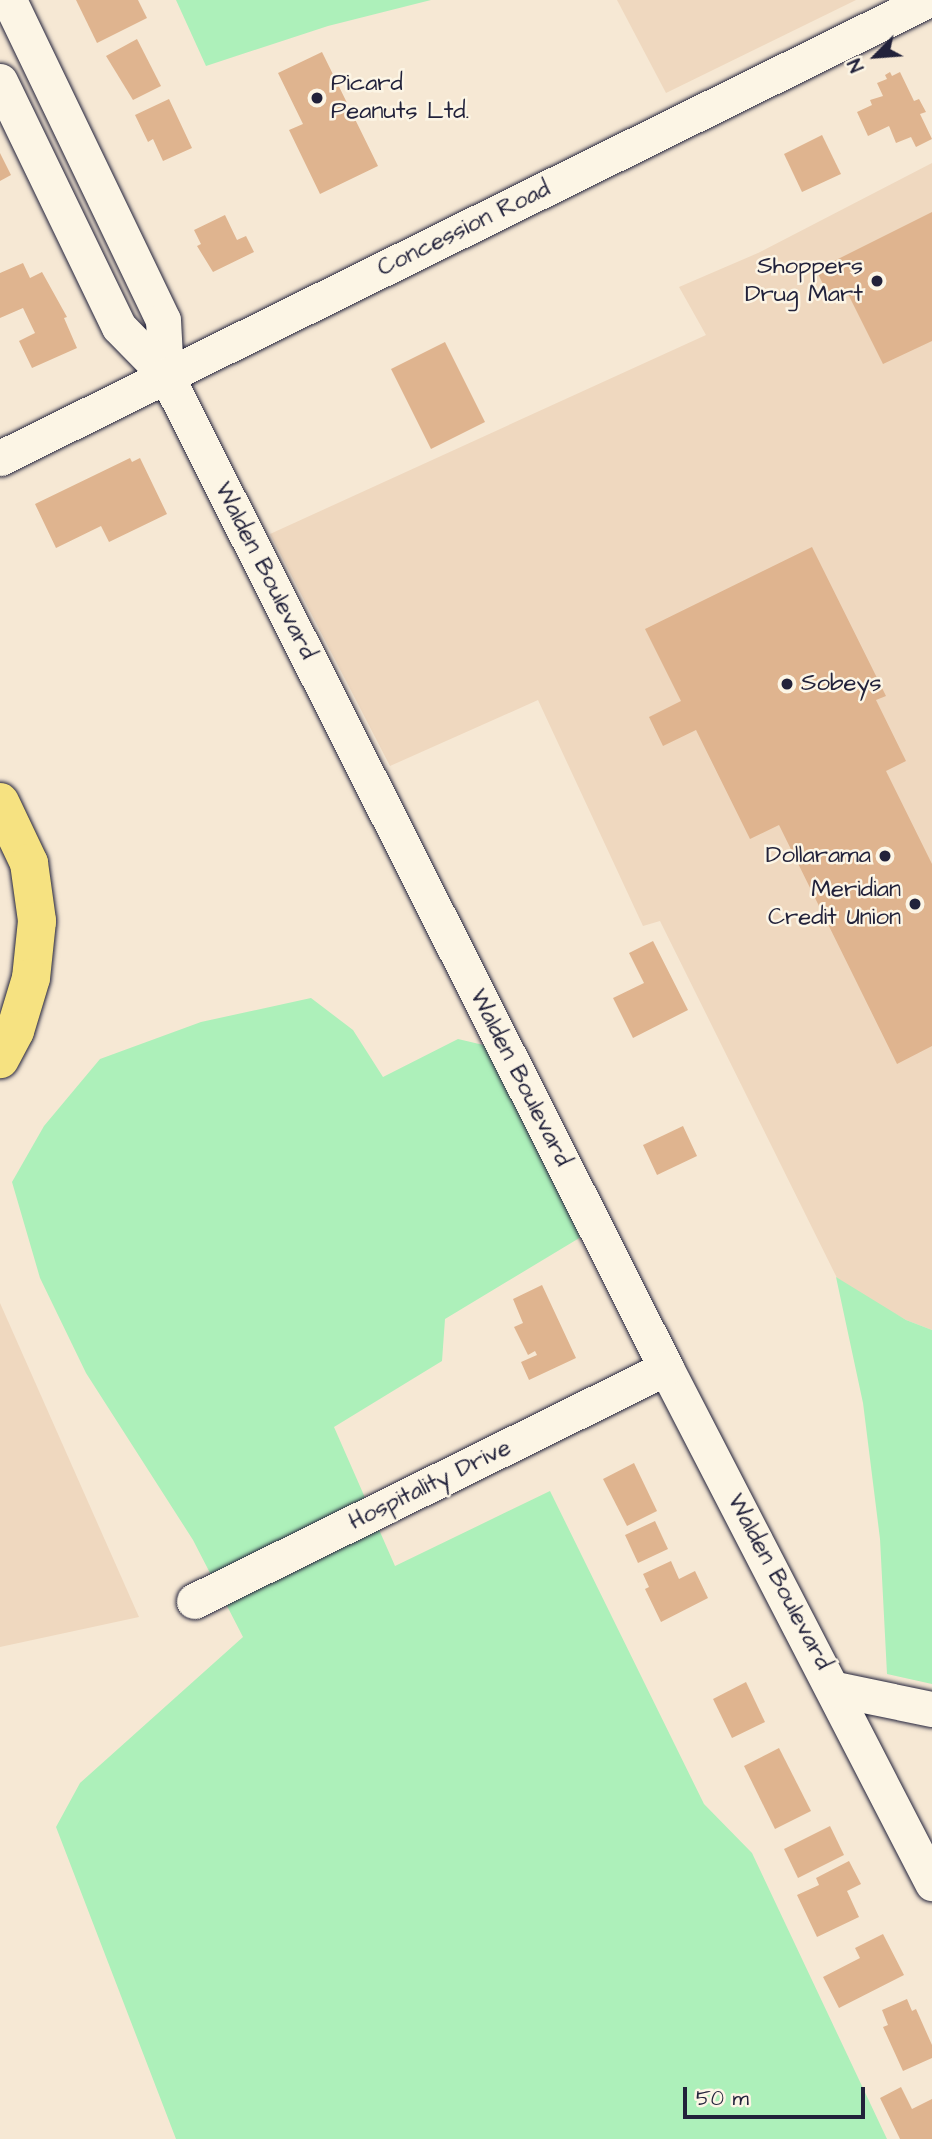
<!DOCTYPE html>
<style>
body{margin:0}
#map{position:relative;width:932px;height:2139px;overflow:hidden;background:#f6e8d4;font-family:"Architects Daughter",sans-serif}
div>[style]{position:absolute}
.built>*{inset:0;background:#efd8bf}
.green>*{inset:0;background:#adf0ba}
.building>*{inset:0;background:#dfb48f}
.roads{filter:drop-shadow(0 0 2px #22223b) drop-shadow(0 0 2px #22223b)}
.minor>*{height:35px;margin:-17.5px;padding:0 17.5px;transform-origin:17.5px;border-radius:17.5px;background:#fcf5e5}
.highway>*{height:38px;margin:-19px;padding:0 19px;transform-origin:19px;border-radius:19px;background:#f6e281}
.dots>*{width:19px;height:19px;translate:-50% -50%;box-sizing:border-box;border:4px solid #fcf5e5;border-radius:50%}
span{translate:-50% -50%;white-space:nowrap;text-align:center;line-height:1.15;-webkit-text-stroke:5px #fcf5e5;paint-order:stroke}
.poi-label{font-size:24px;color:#22223b}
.left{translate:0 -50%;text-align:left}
.right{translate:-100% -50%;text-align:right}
.street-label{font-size:24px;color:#22223b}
.north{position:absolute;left:841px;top:21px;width:70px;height:70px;-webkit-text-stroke:5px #fcf5e5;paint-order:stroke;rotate:245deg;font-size:19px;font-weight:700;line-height:28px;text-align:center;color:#22223b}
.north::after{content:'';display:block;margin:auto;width:24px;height:32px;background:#22223b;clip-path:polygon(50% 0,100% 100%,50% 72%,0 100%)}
.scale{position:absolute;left:683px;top:2087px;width:182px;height:32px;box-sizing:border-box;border:4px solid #22223b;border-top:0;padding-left:9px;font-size:21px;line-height:24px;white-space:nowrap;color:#22223b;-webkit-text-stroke:5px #fcf5e5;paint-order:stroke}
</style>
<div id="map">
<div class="built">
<div style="clip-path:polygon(617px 0,856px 0,666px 93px)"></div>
<div style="clip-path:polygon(932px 163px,932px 1330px,906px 1320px,839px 1282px,660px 921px,643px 926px,538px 700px,390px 766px,270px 534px,706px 335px,679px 287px,758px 253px)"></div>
<div style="clip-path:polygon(0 1303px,139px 1617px,0 1647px)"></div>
</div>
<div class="green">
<div style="clip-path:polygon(176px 0,431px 0,328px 26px,206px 66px)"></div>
<div style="clip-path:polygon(311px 998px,353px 1030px,383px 1077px,458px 1039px,492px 1047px,581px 1237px,445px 1319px,442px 1361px,334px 1427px,395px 1566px,550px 1491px,704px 1804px,752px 1853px,887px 2139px,176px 2139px,56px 1827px,80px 1783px,243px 1637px,193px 1540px,86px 1373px,40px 1278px,12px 1182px,44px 1126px,100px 1059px,201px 1022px)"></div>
<div style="clip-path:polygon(836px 1277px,906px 1320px,932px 1330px,932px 1684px,887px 1674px,880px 1539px,863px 1403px)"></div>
</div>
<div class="building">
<div style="clip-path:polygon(76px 0,138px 0,147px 18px,97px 43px)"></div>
<div style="clip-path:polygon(137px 39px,161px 86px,133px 100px,106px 56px)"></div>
<div style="clip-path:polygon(322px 52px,378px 166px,320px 194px,289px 130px,303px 124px,278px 73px)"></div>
<div style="clip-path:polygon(890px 72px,892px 76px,900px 72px,914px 101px,919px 99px,926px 112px,920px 114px,932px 139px,916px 147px,911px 137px,896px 143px,889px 126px,868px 136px,857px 112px,872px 105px,870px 100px,883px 96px,877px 83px,887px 79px,885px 75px)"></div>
<div style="clip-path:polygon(169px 99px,192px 148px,163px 161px,153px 139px,148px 142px,135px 115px)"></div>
<div style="clip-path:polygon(822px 135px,841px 174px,802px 192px,784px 154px)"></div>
<div style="clip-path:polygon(0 153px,11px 175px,0 181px)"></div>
<div style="clip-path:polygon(932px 212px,932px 341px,883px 364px,847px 292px,831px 300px,816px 270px)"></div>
<div style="clip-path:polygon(225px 215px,237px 240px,246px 236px,254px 252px,213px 272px,197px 246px,201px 244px,194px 230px)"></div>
<div style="clip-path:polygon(23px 263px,30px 278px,42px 272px,67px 317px,64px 318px,77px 348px,32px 368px,19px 341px,35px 333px,23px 308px,0 318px,0 273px)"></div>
<div style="clip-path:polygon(445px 342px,485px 422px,431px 449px,391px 369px)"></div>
<div style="clip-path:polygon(130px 458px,132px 462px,140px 458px,167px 514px,109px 542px,101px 526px,56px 548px,35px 504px)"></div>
<div style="clip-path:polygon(812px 547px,886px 696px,876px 700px,906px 761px,886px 771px,932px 864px,932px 1046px,897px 1064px,779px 825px,750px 839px,696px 730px,663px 746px,649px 717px,681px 701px,645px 629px)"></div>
<div style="clip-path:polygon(653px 941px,688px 1010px,633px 1038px,613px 998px,644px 983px,629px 953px)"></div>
<div style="clip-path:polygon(683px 1126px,697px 1156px,657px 1175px,643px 1145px)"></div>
<div style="clip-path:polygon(542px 1285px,576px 1358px,529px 1380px,521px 1362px,537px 1355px,535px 1351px,528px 1355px,514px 1327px,523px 1323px,513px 1299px)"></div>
<div style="clip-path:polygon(634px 1463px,657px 1511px,627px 1526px,603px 1479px)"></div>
<div style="clip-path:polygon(655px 1521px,668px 1549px,638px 1563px,625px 1535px)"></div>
<div style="clip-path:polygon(671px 1561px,679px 1579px,695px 1571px,708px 1598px,661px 1622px,645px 1589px,649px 1587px,643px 1574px)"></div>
<div style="clip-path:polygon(746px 1682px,765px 1722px,732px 1738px,713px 1699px)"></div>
<div style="clip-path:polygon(779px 1748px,811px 1811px,775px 1829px,744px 1766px)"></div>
<div style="clip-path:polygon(830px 1826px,844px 1855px,798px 1878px,784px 1849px)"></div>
<div style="clip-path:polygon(849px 1861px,861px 1884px,847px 1891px,859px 1917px,817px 1937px,797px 1895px,819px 1885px,816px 1878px)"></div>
<div style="clip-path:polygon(883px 1934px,904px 1975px,839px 2008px,823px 1977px,860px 1958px,855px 1948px)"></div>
<div style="clip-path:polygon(907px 1999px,912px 2011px,916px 2009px,932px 2045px,932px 2058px,903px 2071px,883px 2027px,888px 2025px,882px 2010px)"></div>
<div style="clip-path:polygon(901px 2087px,912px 2109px,932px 2099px,932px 2139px,900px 2139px,880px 2098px)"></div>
</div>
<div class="roads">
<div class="minor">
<div style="left:9px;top:0;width:355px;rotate:64.3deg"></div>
<div style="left:163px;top:320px;width:55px;rotate:86.9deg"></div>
<div style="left:0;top:81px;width:273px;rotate:64.2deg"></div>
<div style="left:119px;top:327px;width:67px;rotate:45.6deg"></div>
<div style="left:166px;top:375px;width:1112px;rotate:63.27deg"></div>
<div style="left:666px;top:1368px;width:580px;rotate:62.68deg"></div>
<div style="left:0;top:458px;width:1035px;rotate:-26.27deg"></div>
<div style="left:194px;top:1601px;width:526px;rotate:-26.27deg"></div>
<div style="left:835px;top:1689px;width:99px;rotate:11.7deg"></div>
</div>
<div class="highway">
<div style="left:0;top:802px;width:68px;rotate:64.6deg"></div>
<div style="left:29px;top:863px;width:59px;rotate:82.1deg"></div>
<div style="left:37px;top:921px;width:57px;rotate:96deg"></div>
<div style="left:31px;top:978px;width:55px;rotate:106.8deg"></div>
<div style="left:15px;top:1031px;width:32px;rotate:118deg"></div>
</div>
</div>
<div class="dots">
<div style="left:317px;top:98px;background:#22223b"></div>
<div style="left:877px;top:281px;background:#22223b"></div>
<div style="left:787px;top:684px;background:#22223b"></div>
<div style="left:885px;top:856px;background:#22223b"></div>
<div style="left:915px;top:904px;background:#22223b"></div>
</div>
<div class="poi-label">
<span class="left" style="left:331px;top:98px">Picard<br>Peanuts Ltd.</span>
<span class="right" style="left:863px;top:281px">Shoppers<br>Drug Mart</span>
<span class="left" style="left:801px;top:684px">Sobeys</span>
<span class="right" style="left:871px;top:856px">Dollarama</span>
<span class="right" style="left:901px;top:904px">Meridian<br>Credit Union</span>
</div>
<div class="street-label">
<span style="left:464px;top:229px;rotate:-26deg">Concession Road</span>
<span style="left:265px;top:571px;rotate:63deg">Walden Boulevard</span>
<span style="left:520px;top:1078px;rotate:63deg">Walden Boulevard</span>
<span style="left:430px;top:1485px;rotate:-26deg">Hospitality Drive</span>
<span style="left:779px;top:1582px;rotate:62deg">Walden Boulevard</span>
</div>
<div class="north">N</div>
<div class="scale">50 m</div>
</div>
